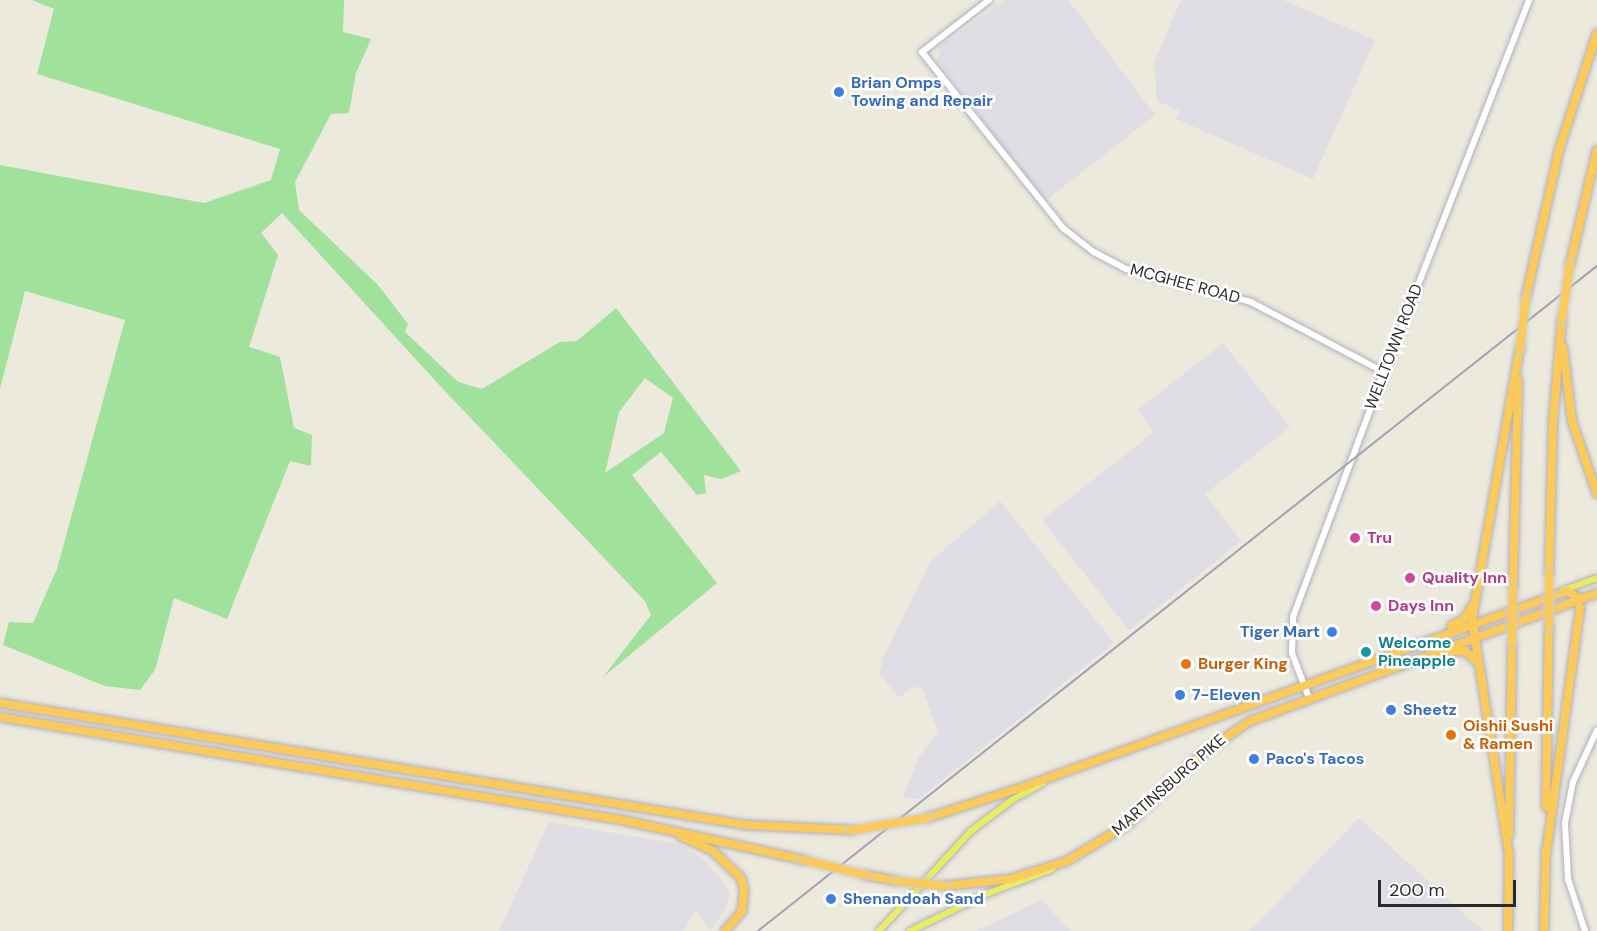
<!DOCTYPE html>
<style>
body{margin:0}
#map{position:relative;width:1597px;height:931px;overflow:hidden;background:#ece9dd;font-family:"DM Sans",sans-serif}
div>[style]{position:absolute}
.industrial>*{inset:0;background:#e1dde5}
.green>*{inset:0;background:#a0e19b}
.roads{filter:drop-shadow(0 0 2px #b1b0be) drop-shadow(0 0 2px #b1b0be)}
.secondary>*{height:6px;margin:-3px;padding:0 3px;transform-origin:3px;border-radius:3px;background:#fff}
.primary>*{height:6px;margin:-3px;padding:0 3px;transform-origin:3px;border-radius:3px;background:#e8ed61}
.highway>*{height:8px;margin:-4px;padding:0 4px;transform-origin:4px;border-radius:4px;background:#faca5a}
.rail>*{height:1.5px;margin:-0.75px;padding:0 0.75px;transform-origin:0.75px;border-radius:0.75px;background:#a2a0b4}
.bridges{filter:drop-shadow(0 0 2px #ccc) drop-shadow(0 0 2px #ccc)}
.highway-bridge>*{height:8px;margin:-4px;padding:0 4px;transform-origin:4px;border-radius:4px;background:#faca5a}
.dots>*{width:16px;height:16px;translate:-50% -50%;box-sizing:border-box;border:3px solid #fff;border-radius:50%}
span{translate:-50% -50%;white-space:nowrap;text-align:center;line-height:1.15;-webkit-text-stroke:5px #fff;paint-order:stroke}
.shop-label{font-size:16px;color:#366cbe;font-weight:700}
.left{translate:0 -50%;text-align:left}
.right{translate:-100% -50%;text-align:right}
.street-label{font-size:16px;color:#2a2a2a}
.hotel-label{font-size:16px;color:#b23c85;font-weight:700}
.culture-label{font-size:16px;color:#0d838f;font-weight:700}
.food-label{font-size:16px;color:#c56008;font-weight:700}
.scale{position:absolute;left:1378px;top:880px;width:138px;height:27px;box-sizing:border-box;border:3px solid #2a2a2a;border-top:0;padding-left:8px;font-size:18px;line-height:21px;white-space:nowrap;color:#2a2a2a;-webkit-text-stroke:4px #fff;paint-order:stroke}
</style>
<div id="map">
<div class="industrial">
<div style="clip-path:polygon(1004px 0,1068px 0,1155px 115px,1045px 201px,938px 61px,940px 47px)"></div>
<div style="clip-path:polygon(1181px 0,1283px 0,1375px 40px,1313px 179px,1176px 119px,1180px 111px,1157px 101px,1154px 62px)"></div>
<div style="clip-path:polygon(1223px 343px,1290px 427px,1205px 494px,1241px 541px,1129px 630px,1042px 520px,1154px 432px,1138px 410px)"></div>
<div style="clip-path:polygon(1000px 501px,1114px 643px,919px 799px,903px 797px,919px 757px,938px 732px,922px 688px,912px 687px,900px 698px,879px 674px,884px 656px,930px 562px)"></div>
<div style="clip-path:polygon(1359px 818px,1483px 931px,1250px 931px)"></div>
<div style="clip-path:polygon(549px 822px,679px 844px,702px 858px,723px 881px,730px 893px,726px 908px,710px 931px,695px 910px,684px 931px,499px 931px)"></div>
<div style="clip-path:polygon(1042px 900px,1070px 931px,976px 931px)"></div>
</div>
<div class="green">
<div style="clip-path:polygon(evenodd,32px 0,344px 0,343px 32px,371px 39px,356px 73px,349px 113px,331px 114px,295px 182px,299px 210px,378px 285px,408px 324px,405px 332px,458px 382px,482px 389px,560px 342px,577px 341px,616px 308px,741px 471px,722px 479px,704px 475px,706px 493px,697px 495px,661px 452px,632px 475px,717px 583px,603px 677px,651px 615px,645px 601px,443px 389px,282px 213px,261px 233px,278px 255px,249px 347px,280px 357px,294px 428px,312px 435px,311px 466px,290px 461px,227px 619px,174px 598px,155px 670px,140px 690px,105px 686px,3px 645px,9px 622px,33px 623px,57px 569px,125px 320px,25px 291px,0 389px,0 165px,204px 203px,271px 180px,280px 149px,37px 74px,54px 9px,32px 0,645px 378px,673px 398px,664px 433px,605px 473px,619px 412px,645px 378px)"></div>
</div>
<div class="roads">
<div class="secondary">
<div style="left:989px;top:0;width:85px;rotate:142.2deg"></div>
<div style="left:922px;top:52px;width:226px;rotate:51.3deg"></div>
<div style="left:1063px;top:228px;width:39px;rotate:38deg"></div>
<div style="left:1094px;top:252px;width:36px;rotate:28deg"></div>
<div style="left:1126px;top:269px;width:129px;rotate:14.8deg"></div>
<div style="left:1251px;top:302px;width:150px;rotate:27.8deg"></div>
<div style="left:1309px;top:698px;width:48px;rotate:-110.7deg"></div>
<div style="left:1292px;top:653px;width:36px;rotate:-88deg"></div>
<div style="left:1293px;top:617px;width:253px;rotate:-69.6deg"></div>
<div style="left:1381px;top:380px;width:408px;rotate:-68.7deg"></div>
<div style="left:1585px;top:931px;width:55px;rotate:-108.1deg"></div>
<div style="left:1568px;top:879px;width:56px;rotate:-93.1deg"></div>
<div style="left:1565px;top:823px;width:42px;rotate:-79deg"></div>
<div style="left:1573px;top:782px;width:57px;rotate:-65.2deg"></div>
</div>
<div class="primary">
<div style="left:1564px;top:590px;width:35px;rotate:-20deg"></div>
<div style="left:879px;top:931px;width:136px;rotate:-47.4deg"></div>
<div style="left:971px;top:831px;width:51px;rotate:-37.1deg"></div>
<div style="left:1012px;top:800px;width:35px;rotate:-29deg"></div>
<div style="left:910px;top:931px;width:85px;rotate:-26deg"></div>
<div style="left:986px;top:894px;width:71px;rotate:-20.7deg"></div>
</div>
<div class="highway">
<div style="left:1570px;top:264px;width:117px;rotate:-76.7deg"></div>
<div style="left:1526px;top:297px;width:151px;rotate:-77.3deg"></div>
<div style="left:1559px;top:150px;width:123px;rotate:-72deg"></div>
<div style="left:1563px;top:347px;width:75px;rotate:83.1deg"></div>
<div style="left:1572px;top:421px;width:77px;rotate:71.1deg"></div>
<div style="left:1549px;top:573px;width:152px;rotate:-88.5deg"></div>
<div style="left:1553px;top:421px;width:103px;rotate:-85deg"></div>
<div style="left:1513px;top:587px;width:207px;rotate:-88.6deg"></div>
<div style="left:1451px;top:626px;width:15px;rotate:-28deg"></div>
<div style="left:1464px;top:619px;width:15px;rotate:-58deg"></div>
<div style="left:1444px;top:652px;width:21px;rotate:-3deg"></div>
<div style="left:1465px;top:651px;width:15px;rotate:42deg"></div>
<div style="left:0;top:703px;width:757px;rotate:9.28deg"></div>
<div style="left:747px;top:825px;width:105px;rotate:2.7deg"></div>
<div style="left:0;top:717px;width:630px;rotate:9.4deg"></div>
<div style="left:622px;top:820px;width:186px;rotate:12.4deg"></div>
<div style="left:1546px;top:807px;width:182px;rotate:-89.1deg"></div>
<div style="left:927px;top:818px;width:101px;rotate:-17.9deg"></div>
<div style="left:1023px;top:787px;width:578px;rotate:-19.81deg"></div>
<div style="left:1567px;top:591px;width:12px;rotate:31deg"></div>
<div style="left:1577px;top:597px;width:12px;rotate:76deg"></div>
<div style="left:1580px;top:609px;width:246px;rotate:97.9deg"></div>
<div style="left:1509px;top:835px;width:191px;rotate:-89.1deg"></div>
<div style="left:681px;top:836px;width:35px;rotate:25deg"></div>
<div style="left:713px;top:851px;width:39px;rotate:44deg"></div>
<div style="left:741px;top:878px;width:12px;rotate:76deg"></div>
<div style="left:744px;top:890px;width:21px;rotate:95deg"></div>
<div style="left:742px;top:911px;width:26px;rotate:130deg"></div>
<div style="left:1509px;top:855px;width:239px;rotate:-98.9deg"></div>
<div style="left:1472px;top:619px;width:275px;rotate:-80deg"></div>
<div style="left:866px;top:875px;width:32px;rotate:11deg"></div>
<div style="left:944px;top:886px;width:66px;rotate:-6.1deg"></div>
<div style="left:1010px;top:879px;width:60px;rotate:-17.5deg"></div>
<div style="left:1067px;top:861px;width:71px;rotate:-31.2deg"></div>
<div style="left:1128px;top:824px;width:103px;rotate:-43.4deg"></div>
<div style="left:1203px;top:753px;width:57px;rotate:-34.2deg"></div>
<div style="left:1250px;top:721px;width:370px;rotate:-20.2deg"></div>
<div style="left:1508px;top:931px;width:78px;rotate:-89.3deg"></div>
<div style="left:1544px;top:931px;width:82px;rotate:-88.6deg"></div>
</div>
</div>
<div class="rail">
<div style="left:758px;top:931px;width:1071px;rotate:-38.4deg"></div>
</div>
<div class="bridges">
<div class="highway-bridge">
<div style="left:1562px;top:318px;width:55px;rotate:-81.6deg"></div>
<div style="left:1520px;top:348px;width:51px;rotate:-83.3deg"></div>
<div style="left:1549px;top:625px;width:52px;rotate:-90deg"></div>
<div style="left:1512px;top:644px;width:57px;rotate:-89deg"></div>
<div style="left:852px;top:830px;width:76px;rotate:-9.1deg"></div>
<div style="left:804px;top:860px;width:64px;rotate:13.6deg"></div>
<div style="left:897px;top:881px;width:47px;rotate:6.1deg"></div>
</div>
</div>
<div class="dots">
<div style="left:839px;top:92px;background:#3f7fe0"></div>
<div style="left:1355px;top:538px;background:#d1479c"></div>
<div style="left:1410px;top:578px;background:#d1479c"></div>
<div style="left:1376px;top:606px;background:#d1479c"></div>
<div style="left:1332px;top:632px;background:#3f7fe0"></div>
<div style="left:1366px;top:652px;background:#0f9aa8"></div>
<div style="left:1186px;top:664px;background:#e8710a"></div>
<div style="left:1180px;top:695px;background:#3f7fe0"></div>
<div style="left:1391px;top:710px;background:#3f7fe0"></div>
<div style="left:1451px;top:735px;background:#e8710a"></div>
<div style="left:1254px;top:759px;background:#3f7fe0"></div>
<div style="left:831px;top:899px;background:#3f7fe0"></div>
</div>
<div class="shop-label">
<span class="left" style="left:851px;top:92px">Brian Omps<br>Towing and Repair</span>
<span class="right" style="left:1320px;top:632px">Tiger Mart</span>
<span class="left" style="left:1192px;top:695px">7-Eleven</span>
<span class="left" style="left:1403px;top:710px">Sheetz</span>
<span class="left" style="left:1266px;top:759px">Paco's Tacos</span>
<span class="left" style="left:843px;top:899px">Shenandoah Sand</span>
</div>
<div class="street-label">
<span style="left:1185px;top:284px;rotate:15deg">MCGHEE ROAD</span>
<span style="left:1394px;top:347px;rotate:-69deg">WELLTOWN ROAD</span>
<span style="left:1169px;top:785px;rotate:-41deg">MARTINSBURG PIKE</span>
</div>
<div class="hotel-label">
<span class="left" style="left:1367px;top:538px">Tru</span>
<span class="left" style="left:1422px;top:578px">Quality Inn</span>
<span class="left" style="left:1388px;top:606px">Days Inn</span>
</div>
<div class="culture-label">
<span class="left" style="left:1378px;top:652px">Welcome<br>Pineapple</span>
</div>
<div class="food-label">
<span class="left" style="left:1198px;top:664px">Burger King</span>
<span class="left" style="left:1463px;top:735px">Oishii Sushi<br>&amp; Ramen</span>
</div>
<div class="scale">200 m</div>
</div>
